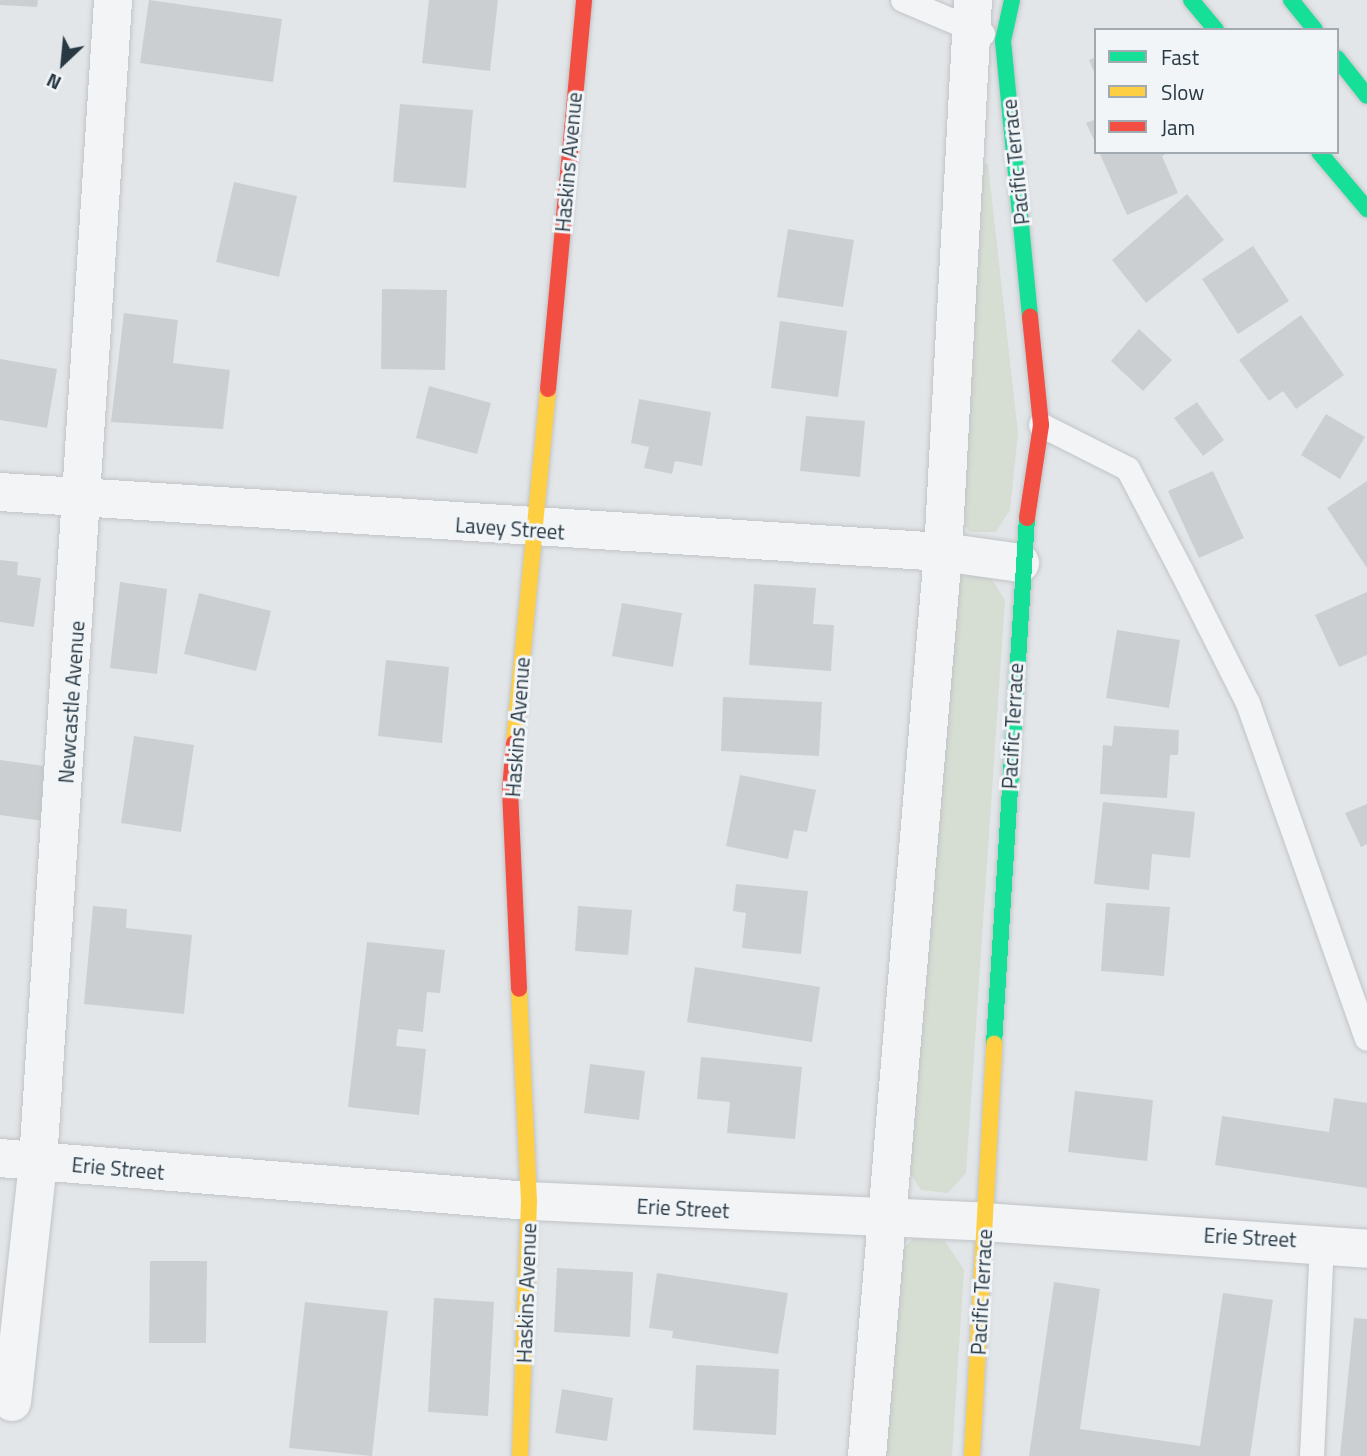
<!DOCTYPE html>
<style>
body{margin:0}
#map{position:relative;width:1367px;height:1456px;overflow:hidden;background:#e3e6e9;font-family:"Titillium Web",sans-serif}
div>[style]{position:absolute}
.green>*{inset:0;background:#d6ddd3}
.building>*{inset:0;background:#cccfd1}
.roads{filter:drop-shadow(0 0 2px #c1c4c7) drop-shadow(0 0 2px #c1c4c7)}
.lane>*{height:24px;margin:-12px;padding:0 12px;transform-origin:12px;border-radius:12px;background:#f2f4f5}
.street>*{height:38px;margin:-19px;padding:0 19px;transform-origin:19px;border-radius:19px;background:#f2f4f5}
.fast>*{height:16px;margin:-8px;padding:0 8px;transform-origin:8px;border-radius:8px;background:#16e098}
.slow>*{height:16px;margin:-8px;padding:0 8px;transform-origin:8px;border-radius:8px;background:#ffcf43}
.jam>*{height:16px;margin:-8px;padding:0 8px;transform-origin:8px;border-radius:8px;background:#f24e42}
span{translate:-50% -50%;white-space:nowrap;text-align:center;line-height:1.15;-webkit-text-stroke:6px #f1f5f8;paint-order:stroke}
.street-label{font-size:21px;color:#283944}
.legend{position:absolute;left:1094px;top:28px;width:245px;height:126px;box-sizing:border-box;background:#f1f5f8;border:2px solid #a1aab0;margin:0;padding:9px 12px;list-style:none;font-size:21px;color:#283944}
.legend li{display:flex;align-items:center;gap:14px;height:35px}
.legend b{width:35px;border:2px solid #a1aab0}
.north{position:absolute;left:28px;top:28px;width:70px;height:70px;-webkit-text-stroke:5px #f1f5f8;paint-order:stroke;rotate:206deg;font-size:19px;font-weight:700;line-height:28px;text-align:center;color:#283944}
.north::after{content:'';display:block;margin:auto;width:24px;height:32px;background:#283944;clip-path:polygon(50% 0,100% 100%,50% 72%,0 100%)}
</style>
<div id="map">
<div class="green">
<div style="clip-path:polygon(976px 162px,988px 164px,1018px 433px,1010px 510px,996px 532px,970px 532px,954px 517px)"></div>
<div style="clip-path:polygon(959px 571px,989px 575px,1005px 600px,966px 1173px,948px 1193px,921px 1190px,906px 1167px)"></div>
<div style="clip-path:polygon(913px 1238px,945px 1241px,964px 1270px,952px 1456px,880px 1456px,893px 1261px)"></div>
</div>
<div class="building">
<div style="clip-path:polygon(0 0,38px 0,37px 7px,0 5px)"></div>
<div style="clip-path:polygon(149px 0,282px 19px,273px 82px,140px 63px)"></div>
<div style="clip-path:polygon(429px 0,498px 0,490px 71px,422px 63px)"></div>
<div style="clip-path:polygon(1096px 57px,1096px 77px,1089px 60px)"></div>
<div style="clip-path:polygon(400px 104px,473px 110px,466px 188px,393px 182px)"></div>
<div style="clip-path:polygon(1096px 119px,1096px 144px,1086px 123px)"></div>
<div style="clip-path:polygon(1099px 152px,1169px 152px,1162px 156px,1178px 193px,1127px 215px)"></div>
<div style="clip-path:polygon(234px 182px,297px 196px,279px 277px,216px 262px)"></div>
<div style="clip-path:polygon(1187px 194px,1224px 240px,1146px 303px,1112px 260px)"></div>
<div style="clip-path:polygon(788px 229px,854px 240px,843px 307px,777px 297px)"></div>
<div style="clip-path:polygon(1253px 246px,1289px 301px,1238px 334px,1202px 279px)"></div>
<div style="clip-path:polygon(382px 289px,447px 290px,445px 370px,381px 369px)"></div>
<div style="clip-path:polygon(124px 313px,178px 320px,173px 363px,230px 370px,223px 429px,111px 422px)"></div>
<div style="clip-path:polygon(1301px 315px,1344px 375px,1296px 409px,1283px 391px,1269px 401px,1239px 360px)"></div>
<div style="clip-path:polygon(780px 321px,847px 331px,838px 397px,771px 388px)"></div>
<div style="clip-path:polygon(1139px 329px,1172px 360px,1143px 391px,1111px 361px)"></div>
<div style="clip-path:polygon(0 359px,57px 369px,47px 428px,0 420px)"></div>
<div style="clip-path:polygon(429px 386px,491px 403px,477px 454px,416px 438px)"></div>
<div style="clip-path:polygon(639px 399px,711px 412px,702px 466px,675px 461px,672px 474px,644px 468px,649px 447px,631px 443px)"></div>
<div style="clip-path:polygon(1197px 402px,1224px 440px,1203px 456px,1174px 418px)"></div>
<div style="clip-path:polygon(1326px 414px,1365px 437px,1340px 479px,1301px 455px)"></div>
<div style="clip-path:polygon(806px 416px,865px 421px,860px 477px,800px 471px)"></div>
<div style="clip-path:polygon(1213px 471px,1244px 538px,1199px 558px,1168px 491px)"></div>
<div style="clip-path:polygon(1367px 481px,1367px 568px,1327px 508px)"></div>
<div style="clip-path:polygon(0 560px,18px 562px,17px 575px,41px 578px,34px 627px,0 622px)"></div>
<div style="clip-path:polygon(120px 582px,167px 589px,157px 674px,110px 668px)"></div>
<div style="clip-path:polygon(754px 584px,816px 588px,813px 624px,834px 625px,831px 671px,749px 665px)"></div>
<div style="clip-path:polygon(1367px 592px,1367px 655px,1339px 667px,1315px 615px)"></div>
<div style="clip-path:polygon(199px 593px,271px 611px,256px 671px,184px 654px)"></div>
<div style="clip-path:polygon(622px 603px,682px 613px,673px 667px,612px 656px)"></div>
<div style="clip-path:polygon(1117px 630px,1180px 640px,1169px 708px,1106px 698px)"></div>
<div style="clip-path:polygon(386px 660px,449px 667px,442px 743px,378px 736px)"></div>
<div style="clip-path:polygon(723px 697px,822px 702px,819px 756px,721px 751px)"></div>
<div style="clip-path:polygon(1114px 726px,1179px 730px,1178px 755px,1170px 755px,1167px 798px,1100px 794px,1103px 745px,1112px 746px)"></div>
<div style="clip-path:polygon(134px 736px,194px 745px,181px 832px,121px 823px)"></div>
<div style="clip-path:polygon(0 760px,52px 767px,44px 821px,0 815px)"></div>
<div style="clip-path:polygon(740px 775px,816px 790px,807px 832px,794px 830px,788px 859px,726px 846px)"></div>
<div style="clip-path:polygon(1103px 802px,1195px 812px,1190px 858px,1152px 854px,1149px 890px,1094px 884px)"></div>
<div style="clip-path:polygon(1367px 804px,1367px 844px,1361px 847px,1345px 813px)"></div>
<div style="clip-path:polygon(736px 884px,808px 891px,801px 954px,742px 948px,746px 913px,733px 911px)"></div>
<div style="clip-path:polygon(1106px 903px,1170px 907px,1164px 976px,1101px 971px)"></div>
<div style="clip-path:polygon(93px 906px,127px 909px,126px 928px,192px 935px,184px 1014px,84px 1004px)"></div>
<div style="clip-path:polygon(578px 906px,632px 910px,628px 955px,575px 951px)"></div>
<div style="clip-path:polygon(367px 942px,445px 950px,440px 993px,427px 992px,423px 1032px,398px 1029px,396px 1046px,426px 1049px,419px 1115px,348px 1107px)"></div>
<div style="clip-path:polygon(695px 967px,820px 987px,812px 1042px,687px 1022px)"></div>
<div style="clip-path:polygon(701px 1057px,802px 1067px,795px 1139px,727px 1133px,730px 1102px,697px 1099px)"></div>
<div style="clip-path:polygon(590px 1064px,645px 1071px,639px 1120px,584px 1113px)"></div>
<div style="clip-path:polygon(1075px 1091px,1153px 1100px,1147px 1161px,1068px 1152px)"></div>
<div style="clip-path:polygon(1334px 1098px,1367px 1103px,1367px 1188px,1215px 1165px,1222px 1116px,1329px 1132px)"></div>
<div style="clip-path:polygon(150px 1261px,207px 1261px,206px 1343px,149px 1343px)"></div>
<div style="clip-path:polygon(557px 1268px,633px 1272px,630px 1337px,554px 1332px)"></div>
<div style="clip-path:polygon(657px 1273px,788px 1293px,778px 1354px,672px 1338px,673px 1331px,649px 1328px)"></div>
<div style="clip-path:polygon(1054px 1282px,1100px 1289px,1080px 1429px,1200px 1446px,1223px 1293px,1273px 1300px,1250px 1456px,1029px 1456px)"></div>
<div style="clip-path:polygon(434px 1298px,494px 1302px,488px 1416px,428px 1412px)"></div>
<div style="clip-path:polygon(305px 1302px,388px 1311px,372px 1456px,289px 1448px)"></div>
<div style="clip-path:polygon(1354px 1318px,1367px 1319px,1367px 1456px,1340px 1456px)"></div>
<div style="clip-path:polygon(696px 1365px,779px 1369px,776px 1435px,693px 1430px)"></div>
<div style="clip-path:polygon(562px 1389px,613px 1398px,607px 1441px,555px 1433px)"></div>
</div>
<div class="roads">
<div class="lane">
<div style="left:903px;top:0;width:87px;rotate:23deg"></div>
<div style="left:1041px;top:425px;width:97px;rotate:26.8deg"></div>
<div style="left:1128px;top:469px;width:114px;rotate:62.3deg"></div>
<div style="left:1181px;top:570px;width:149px;rotate:63.3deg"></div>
<div style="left:1248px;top:703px;width:356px;rotate:70.5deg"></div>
<div style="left:1312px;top:1456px;width:214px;rotate:-87.3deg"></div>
</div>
<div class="street">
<div style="left:0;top:492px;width:945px;rotate:3.64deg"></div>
<div style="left:943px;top:552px;width:78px;rotate:8.1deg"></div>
<div style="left:0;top:1158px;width:531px;rotate:4.65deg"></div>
<div style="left:529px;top:1201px;width:456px;rotate:2.6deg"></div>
<div style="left:985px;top:1222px;width:383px;rotate:4deg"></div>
<div style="left:12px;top:1402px;width:242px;rotate:-83.8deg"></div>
<div style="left:38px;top:1161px;width:1163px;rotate:-86.3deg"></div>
<div style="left:867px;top:1456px;width:907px;rotate:-85.19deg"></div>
<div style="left:943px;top:552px;width:553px;rotate:-86.89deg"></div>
</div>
<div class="fast">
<div style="left:1012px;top:0;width:42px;rotate:102.4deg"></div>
<div style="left:1003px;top:41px;width:277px;rotate:84.4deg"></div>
<div style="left:1191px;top:0;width:39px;rotate:50deg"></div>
<div style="left:1291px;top:0;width:38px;rotate:51deg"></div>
<div style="left:1337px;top:58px;width:48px;rotate:51.7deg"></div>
<div style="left:1319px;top:152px;width:75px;rotate:49.9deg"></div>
<div style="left:994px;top:1044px;width:527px;rotate:-86.41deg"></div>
</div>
<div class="slow">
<div style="left:514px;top:743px;width:356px;rotate:-84.5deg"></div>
<div style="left:519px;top:989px;width:212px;rotate:87.3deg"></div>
<div style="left:529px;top:1201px;width:255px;rotate:92deg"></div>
<div style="left:972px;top:1456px;width:413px;rotate:-86.9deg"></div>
</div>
<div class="jam">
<div style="left:548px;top:389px;width:391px;rotate:-84.7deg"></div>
<div style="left:1027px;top:518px;width:94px;rotate:-81.4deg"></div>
<div style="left:1041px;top:425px;width:109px;rotate:-95.8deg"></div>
<div style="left:514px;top:743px;width:47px;rotate:94.9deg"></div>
<div style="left:510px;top:790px;width:199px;rotate:87.4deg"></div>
</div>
</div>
<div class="street-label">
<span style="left:568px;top:162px;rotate:-85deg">Haskins Avenue</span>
<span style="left:1015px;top:162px;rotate:-96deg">Pacific Terrace</span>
<span style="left:510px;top:528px;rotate:4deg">Lavey Street</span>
<span style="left:71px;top:702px;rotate:-86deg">Newcastle Avenue</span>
<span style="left:1012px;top:726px;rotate:-87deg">Pacific Terrace</span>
<span style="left:517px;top:727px;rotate:-86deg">Haskins Avenue</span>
<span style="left:118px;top:1168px;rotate:5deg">Erie Street</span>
<span style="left:683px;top:1208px;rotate:3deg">Erie Street</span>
<span style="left:1250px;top:1237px;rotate:3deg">Erie Street</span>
<span style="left:981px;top:1292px;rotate:-87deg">Pacific Terrace</span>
<span style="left:526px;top:1293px;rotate:-88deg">Haskins Avenue</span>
</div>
<ul class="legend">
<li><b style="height:9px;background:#16e098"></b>Fast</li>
<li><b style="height:9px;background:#ffcf43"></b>Slow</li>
<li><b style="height:9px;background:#f24e42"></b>Jam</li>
</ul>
<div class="north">N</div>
</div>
